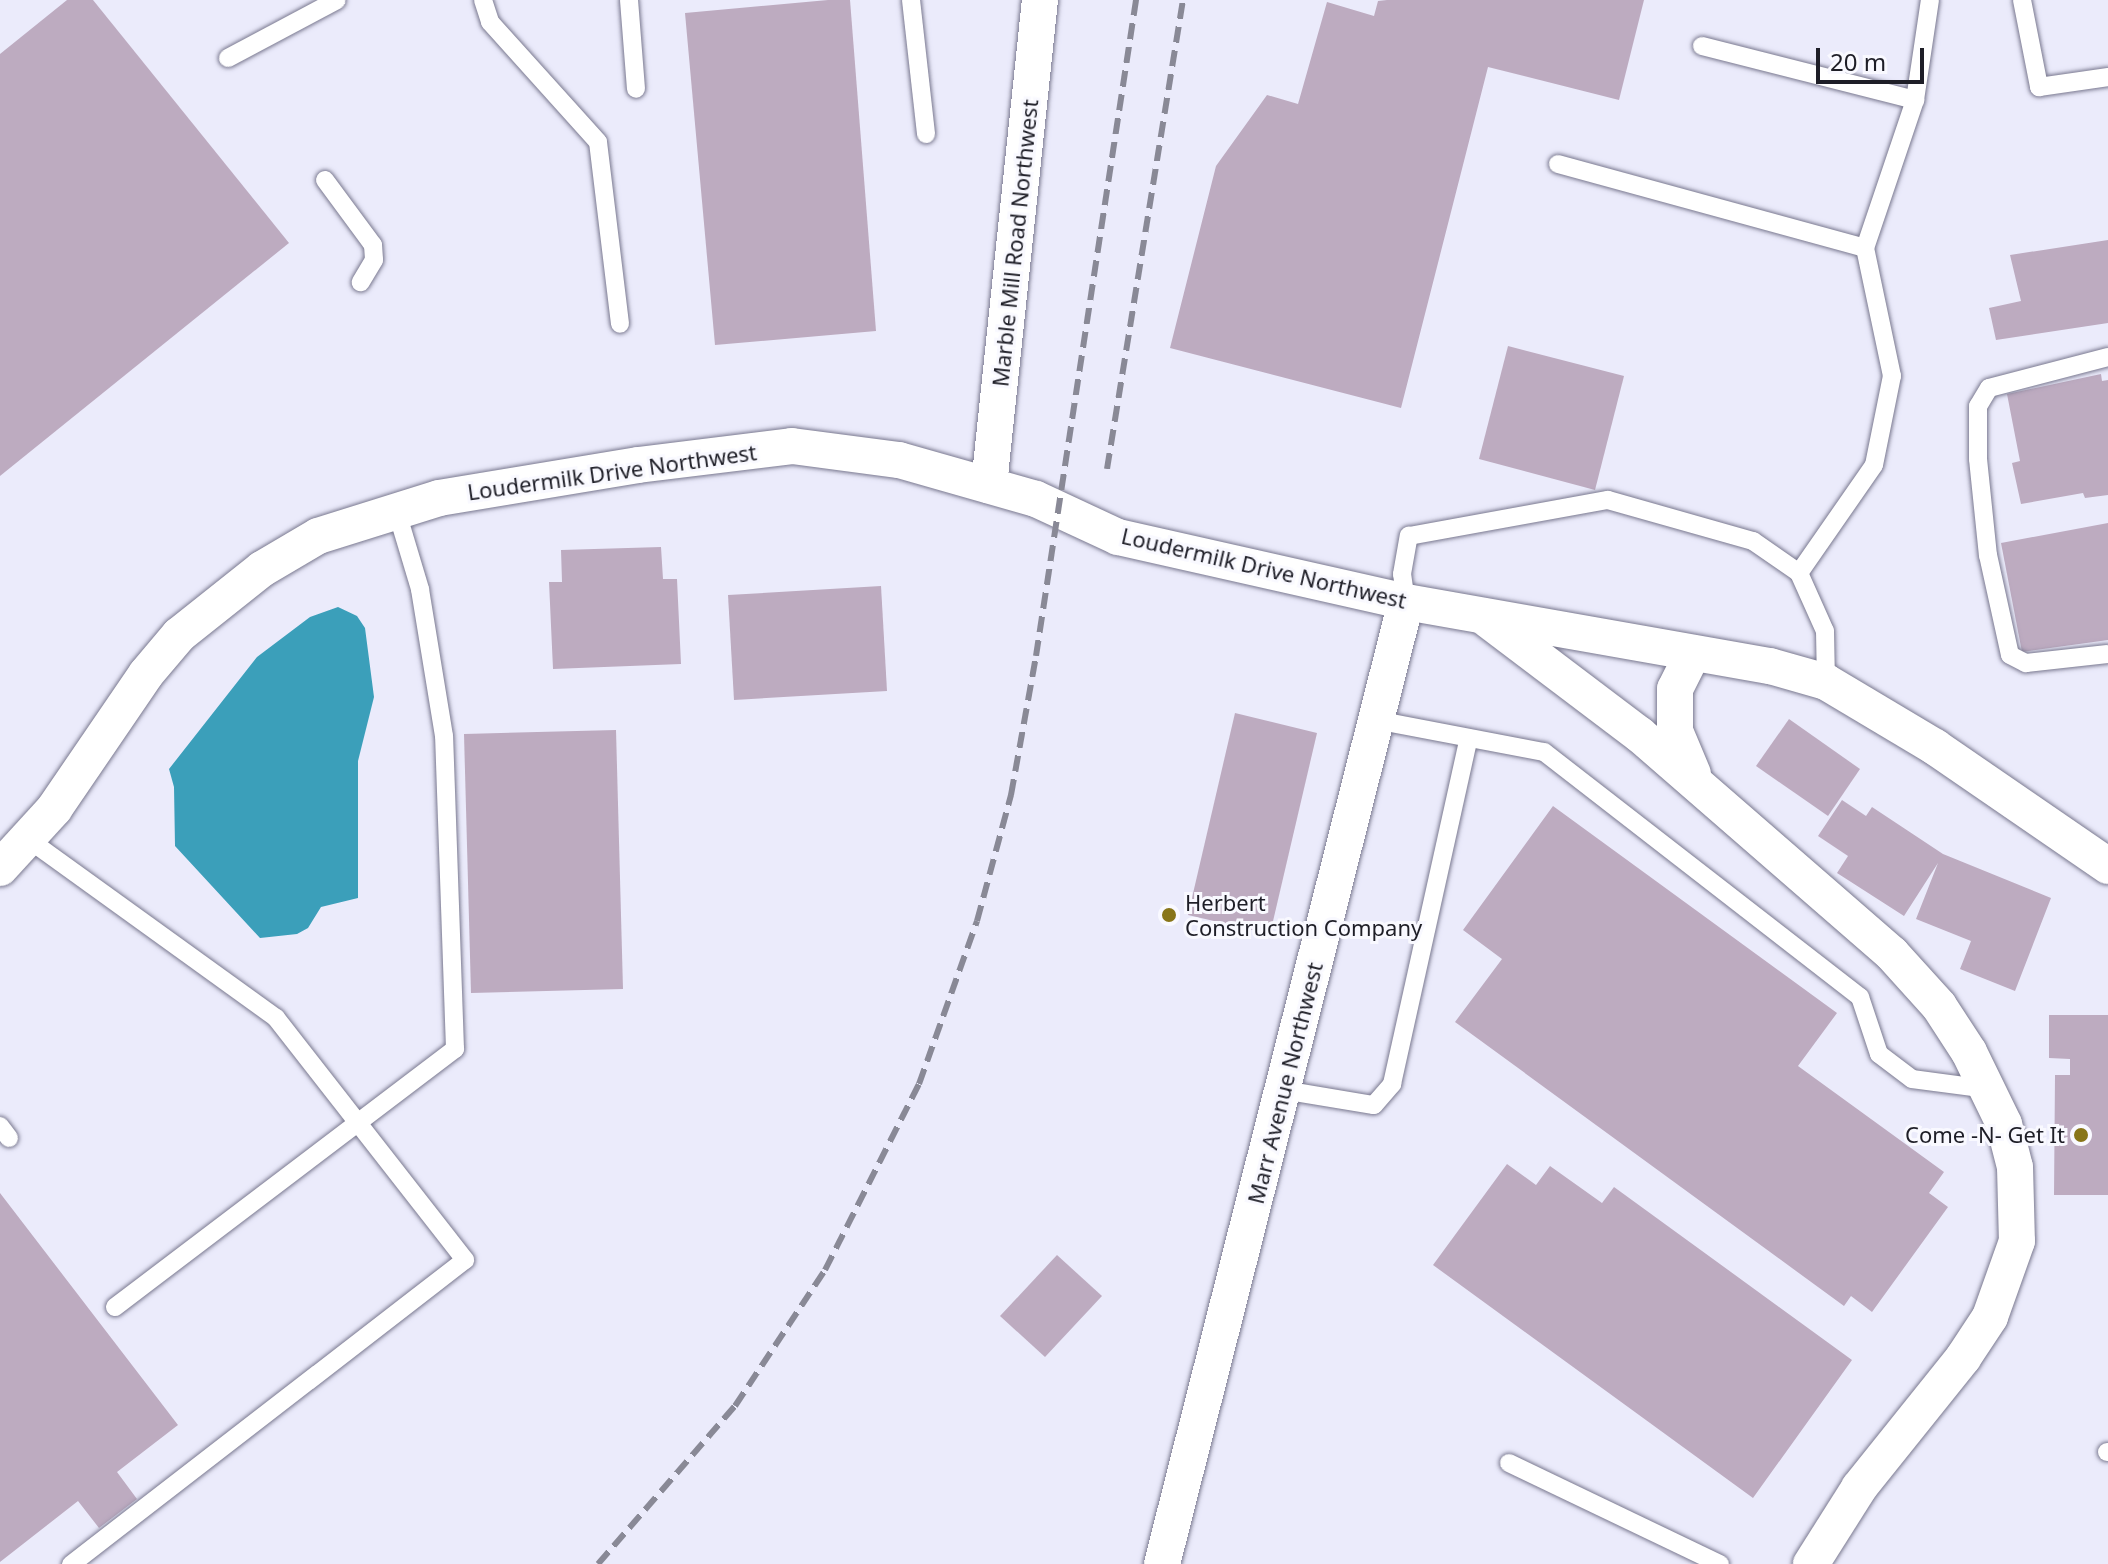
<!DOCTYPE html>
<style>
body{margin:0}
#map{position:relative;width:2108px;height:1564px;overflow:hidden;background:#ebebfb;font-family:"Noto Sans",sans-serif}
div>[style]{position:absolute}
.water>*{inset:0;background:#3b9fba}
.building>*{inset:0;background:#bdabc0}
.roads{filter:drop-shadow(0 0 2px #79788f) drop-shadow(0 0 2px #79788f)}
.service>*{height:18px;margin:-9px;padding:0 9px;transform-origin:9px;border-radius:9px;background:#fff}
.minor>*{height:36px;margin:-18px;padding:0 18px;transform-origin:18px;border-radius:18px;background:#fff}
.rail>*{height:6px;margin-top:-3px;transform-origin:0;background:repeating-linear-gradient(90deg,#898996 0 16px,transparent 0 24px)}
.dots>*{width:22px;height:22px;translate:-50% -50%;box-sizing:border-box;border:4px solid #f9f9ff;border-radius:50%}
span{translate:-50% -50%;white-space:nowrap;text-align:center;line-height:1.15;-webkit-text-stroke:6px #f9f9ff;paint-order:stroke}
.street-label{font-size:22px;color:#1e1e27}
.poi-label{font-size:22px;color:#1e1e27}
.left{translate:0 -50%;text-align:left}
.right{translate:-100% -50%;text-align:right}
.scale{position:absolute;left:1816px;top:48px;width:108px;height:36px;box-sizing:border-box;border:4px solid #1e1e27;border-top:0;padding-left:10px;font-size:24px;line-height:28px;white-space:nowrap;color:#1e1e27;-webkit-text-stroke:6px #f9f9ff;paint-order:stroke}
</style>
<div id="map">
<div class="water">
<div style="clip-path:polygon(338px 607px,357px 616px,365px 628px,374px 697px,358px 761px,358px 898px,321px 907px,308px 928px,297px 934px,260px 938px,175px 846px,174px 787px,169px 769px,257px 657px,310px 617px)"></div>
</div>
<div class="building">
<div style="clip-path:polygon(67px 0,93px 0,289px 243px,0 476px,0 54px)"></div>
<div style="clip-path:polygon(828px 0,850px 0,876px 331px,715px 345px,685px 13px)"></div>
<div style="clip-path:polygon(1387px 0,1644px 0,1619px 100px,1488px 67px,1401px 408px,1170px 348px,1216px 166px,1267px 95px,1298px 104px,1327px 2px,1374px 16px,1378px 1px)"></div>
<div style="clip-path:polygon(2108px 240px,2108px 323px,1996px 340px,1989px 308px,2021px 301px,2010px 255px)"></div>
<div style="clip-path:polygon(1508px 346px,1624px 376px,1595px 490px,1479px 459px)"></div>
<div style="clip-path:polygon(2101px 374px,2102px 381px,2108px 380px,2108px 495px,2085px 498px,2083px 493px,2021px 504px,2012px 463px,2020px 461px,2007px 394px)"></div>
<div style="clip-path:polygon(2108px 523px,2108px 640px,2022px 652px,2001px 543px)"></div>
<div style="clip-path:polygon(661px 547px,663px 579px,677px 579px,681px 664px,553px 669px,549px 582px,562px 582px,561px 550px)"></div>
<div style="clip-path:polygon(881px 586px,887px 691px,734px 700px,728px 595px)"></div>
<div style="clip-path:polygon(1235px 713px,1317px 733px,1270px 934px,1188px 915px)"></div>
<div style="clip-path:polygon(1789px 719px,1860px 769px,1828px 816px,1756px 766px)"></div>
<div style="clip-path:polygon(616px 730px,623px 989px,471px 993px,464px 734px)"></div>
<div style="clip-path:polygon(1842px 800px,1866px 816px,1872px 807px,1943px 854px,2051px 898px,2015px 991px,1960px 969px,1971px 941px,1916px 919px,1938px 863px,1904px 916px,1837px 873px,1848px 856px,1818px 836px)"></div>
<div style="clip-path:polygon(1553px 806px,1837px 1013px,1798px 1066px,1944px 1172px,1929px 1193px,1948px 1207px,1872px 1312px,1851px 1296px,1844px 1306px,1455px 1022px,1502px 959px,1463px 930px)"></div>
<div style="clip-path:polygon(2049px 1015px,2108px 1015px,2108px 1195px,2054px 1195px,2055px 1075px,2070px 1075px,2070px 1059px,2049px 1058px)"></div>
<div style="clip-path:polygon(1507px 1164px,1536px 1185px,1550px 1166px,1602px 1203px,1614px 1187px,1852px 1360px,1753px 1498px,1433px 1265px)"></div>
<div style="clip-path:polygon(0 1193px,178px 1425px,117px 1472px,137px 1499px,99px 1528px,78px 1501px,0 1562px)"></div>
<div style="clip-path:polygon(1057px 1255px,1102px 1296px,1045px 1357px,1000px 1316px)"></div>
</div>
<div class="roads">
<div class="service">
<div style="left:483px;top:0;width:23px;rotate:72deg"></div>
<div style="left:490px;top:22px;width:161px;rotate:48deg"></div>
<div style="left:598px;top:142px;width:183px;rotate:83.1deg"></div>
<div style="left:629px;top:0;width:89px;rotate:85.5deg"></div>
<div style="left:911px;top:0;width:135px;rotate:83.6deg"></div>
<div style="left:2022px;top:0;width:89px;rotate:78.9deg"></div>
<div style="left:2039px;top:87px;width:70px;rotate:-8.2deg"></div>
<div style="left:1702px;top:46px;width:220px;rotate:14.2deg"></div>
<div style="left:228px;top:58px;width:123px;rotate:-28deg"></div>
<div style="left:1558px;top:164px;width:318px;rotate:15.3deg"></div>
<div style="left:325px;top:180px;width:81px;rotate:53.6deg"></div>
<div style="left:373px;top:245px;width:15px;rotate:86deg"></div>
<div style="left:374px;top:260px;width:26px;rotate:121deg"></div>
<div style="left:2108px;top:357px;width:123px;rotate:165.4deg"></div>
<div style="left:1989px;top:388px;width:21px;rotate:121deg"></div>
<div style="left:1978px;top:406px;width:53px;rotate:90deg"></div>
<div style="left:1978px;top:459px;width:97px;rotate:84.1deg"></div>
<div style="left:1988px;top:555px;width:102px;rotate:77.6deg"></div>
<div style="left:2010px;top:655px;width:18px;rotate:27deg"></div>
<div style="left:2026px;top:663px;width:82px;rotate:-6.3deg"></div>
<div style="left:1799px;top:573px;width:131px;rotate:-55.2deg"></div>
<div style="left:1874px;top:465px;width:91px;rotate:-78.6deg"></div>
<div style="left:1892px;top:376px;width:131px;rotate:-101.9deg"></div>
<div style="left:1865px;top:248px;width:156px;rotate:-71.3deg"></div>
<div style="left:1915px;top:100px;width:101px;rotate:-81.5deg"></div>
<div style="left:1406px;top:602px;width:28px;rotate:-98deg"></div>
<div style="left:1402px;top:574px;width:39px;rotate:-80deg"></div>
<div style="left:1409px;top:536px;width:202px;rotate:-10.3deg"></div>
<div style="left:1608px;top:500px;width:151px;rotate:15.8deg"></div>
<div style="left:1753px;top:541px;width:56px;rotate:34.8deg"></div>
<div style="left:1799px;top:573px;width:64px;rotate:65.9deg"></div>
<div style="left:1825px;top:631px;width:51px;rotate:88.9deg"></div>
<div style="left:1376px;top:720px;width:171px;rotate:10.8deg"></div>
<div style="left:1544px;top:752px;width:400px;rotate:37.8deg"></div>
<div style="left:1860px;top:997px;width:60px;rotate:71.6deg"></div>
<div style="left:1879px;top:1054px;width:41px;rotate:37.1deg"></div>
<div style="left:1912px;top:1079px;width:77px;rotate:7.5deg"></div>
<div style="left:28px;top:839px;width:306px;rotate:35.8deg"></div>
<div style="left:276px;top:1018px;width:307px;rotate:52deg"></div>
<div style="left:465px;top:1260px;width:498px;rotate:142.3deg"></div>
<div style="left:1283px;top:1090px;width:92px;rotate:9.4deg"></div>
<div style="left:1374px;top:1105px;width:28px;rotate:-49deg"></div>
<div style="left:1392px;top:1084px;width:354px;rotate:-77.5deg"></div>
<div style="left:0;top:1126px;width:15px;rotate:53deg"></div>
<div style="left:115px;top:1307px;width:427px;rotate:-37.2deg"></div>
<div style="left:455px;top:1049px;width:313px;rotate:-92deg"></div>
<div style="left:444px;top:736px;width:149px;rotate:-99.3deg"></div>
<div style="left:420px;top:589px;width:84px;rotate:-106.7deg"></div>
<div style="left:2107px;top:1452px;width:1px"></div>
<div style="left:1509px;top:1463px;width:234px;rotate:25.6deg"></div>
</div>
<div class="minor">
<div style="left:989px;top:485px;width:488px;rotate:-84deg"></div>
<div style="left:1488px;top:620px;width:189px;rotate:37.1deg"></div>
<div style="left:1639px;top:734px;width:335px;rotate:41deg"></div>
<div style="left:1892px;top:954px;width:70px;rotate:47.9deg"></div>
<div style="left:1939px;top:1006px;width:55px;rotate:56.9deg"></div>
<div style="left:1969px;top:1052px;width:80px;rotate:64.1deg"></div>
<div style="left:2004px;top:1124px;width:44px;rotate:75.7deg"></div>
<div style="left:2015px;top:1167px;width:74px;rotate:88.5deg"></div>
<div style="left:2017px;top:1241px;width:81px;rotate:109.6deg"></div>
<div style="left:1990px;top:1317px;width:49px;rotate:123.4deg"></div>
<div style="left:1963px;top:1358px;width:166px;rotate:128.7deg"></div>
<div style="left:1859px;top:1488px;width:90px;rotate:122.3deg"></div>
<div style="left:1693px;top:774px;width:47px;rotate:-112.7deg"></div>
<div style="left:1675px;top:731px;width:42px;rotate:-90deg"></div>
<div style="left:1675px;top:689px;width:40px;rotate:-63.4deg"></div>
<div style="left:0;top:868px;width:80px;rotate:-47.5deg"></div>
<div style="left:54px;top:809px;width:163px;rotate:-55.7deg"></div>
<div style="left:146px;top:674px;width:51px;rotate:-49.8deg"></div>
<div style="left:179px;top:635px;width:106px;rotate:-38.5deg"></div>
<div style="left:262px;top:569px;width:65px;rotate:-30.5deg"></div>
<div style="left:318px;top:536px;width:127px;rotate:-17.4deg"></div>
<div style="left:439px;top:498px;width:202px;rotate:-9.4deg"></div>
<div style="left:638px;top:465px;width:155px;rotate:-7deg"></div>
<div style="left:792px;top:446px;width:108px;rotate:7.5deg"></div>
<div style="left:899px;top:460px;width:142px;rotate:15.9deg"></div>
<div style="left:1036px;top:499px;width:90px;rotate:24.9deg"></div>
<div style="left:1118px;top:537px;width:295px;rotate:12.7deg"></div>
<div style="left:1406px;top:602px;width:370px;rotate:10deg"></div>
<div style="left:1770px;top:666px;width:58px;rotate:15.9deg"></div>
<div style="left:1826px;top:682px;width:127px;rotate:30.8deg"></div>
<div style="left:1935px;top:747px;width:210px;rotate:34.5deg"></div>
<div style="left:1162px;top:1564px;width:992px;rotate:-75.77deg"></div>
</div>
</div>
<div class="rail">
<div style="left:1107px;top:469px;width:475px;rotate:-80.8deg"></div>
<div style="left:598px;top:1564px;width:209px;rotate:-49.1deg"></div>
<div style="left:735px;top:1406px;width:163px;rotate:-56.5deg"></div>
<div style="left:825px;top:1270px;width:208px;rotate:-63.2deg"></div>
<div style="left:919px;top:1084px;width:173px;rotate:-70.4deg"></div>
<div style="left:977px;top:921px;width:131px;rotate:-74.9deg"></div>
<div style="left:1011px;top:795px;width:141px;rotate:-79.8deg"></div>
<div style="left:1036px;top:656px;width:664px;rotate:-81.33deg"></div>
</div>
<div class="dots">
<div style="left:1169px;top:915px;background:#887518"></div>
<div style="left:2081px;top:1135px;background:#887518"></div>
</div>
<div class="street-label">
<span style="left:1015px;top:243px;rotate:-84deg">Marble Mill Road Northwest</span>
<span style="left:612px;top:472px;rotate:-8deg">Loudermilk Drive Northwest</span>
<span style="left:1264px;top:568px;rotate:13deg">Loudermilk Drive Northwest</span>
<span style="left:1285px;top:1083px;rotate:-76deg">Marr Avenue Northwest</span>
</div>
<div class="poi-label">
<span class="left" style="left:1185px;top:915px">Herbert<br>Construction Company</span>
<span class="right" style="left:2065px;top:1135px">Come -N- Get It</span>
</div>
<div class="scale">20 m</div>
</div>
